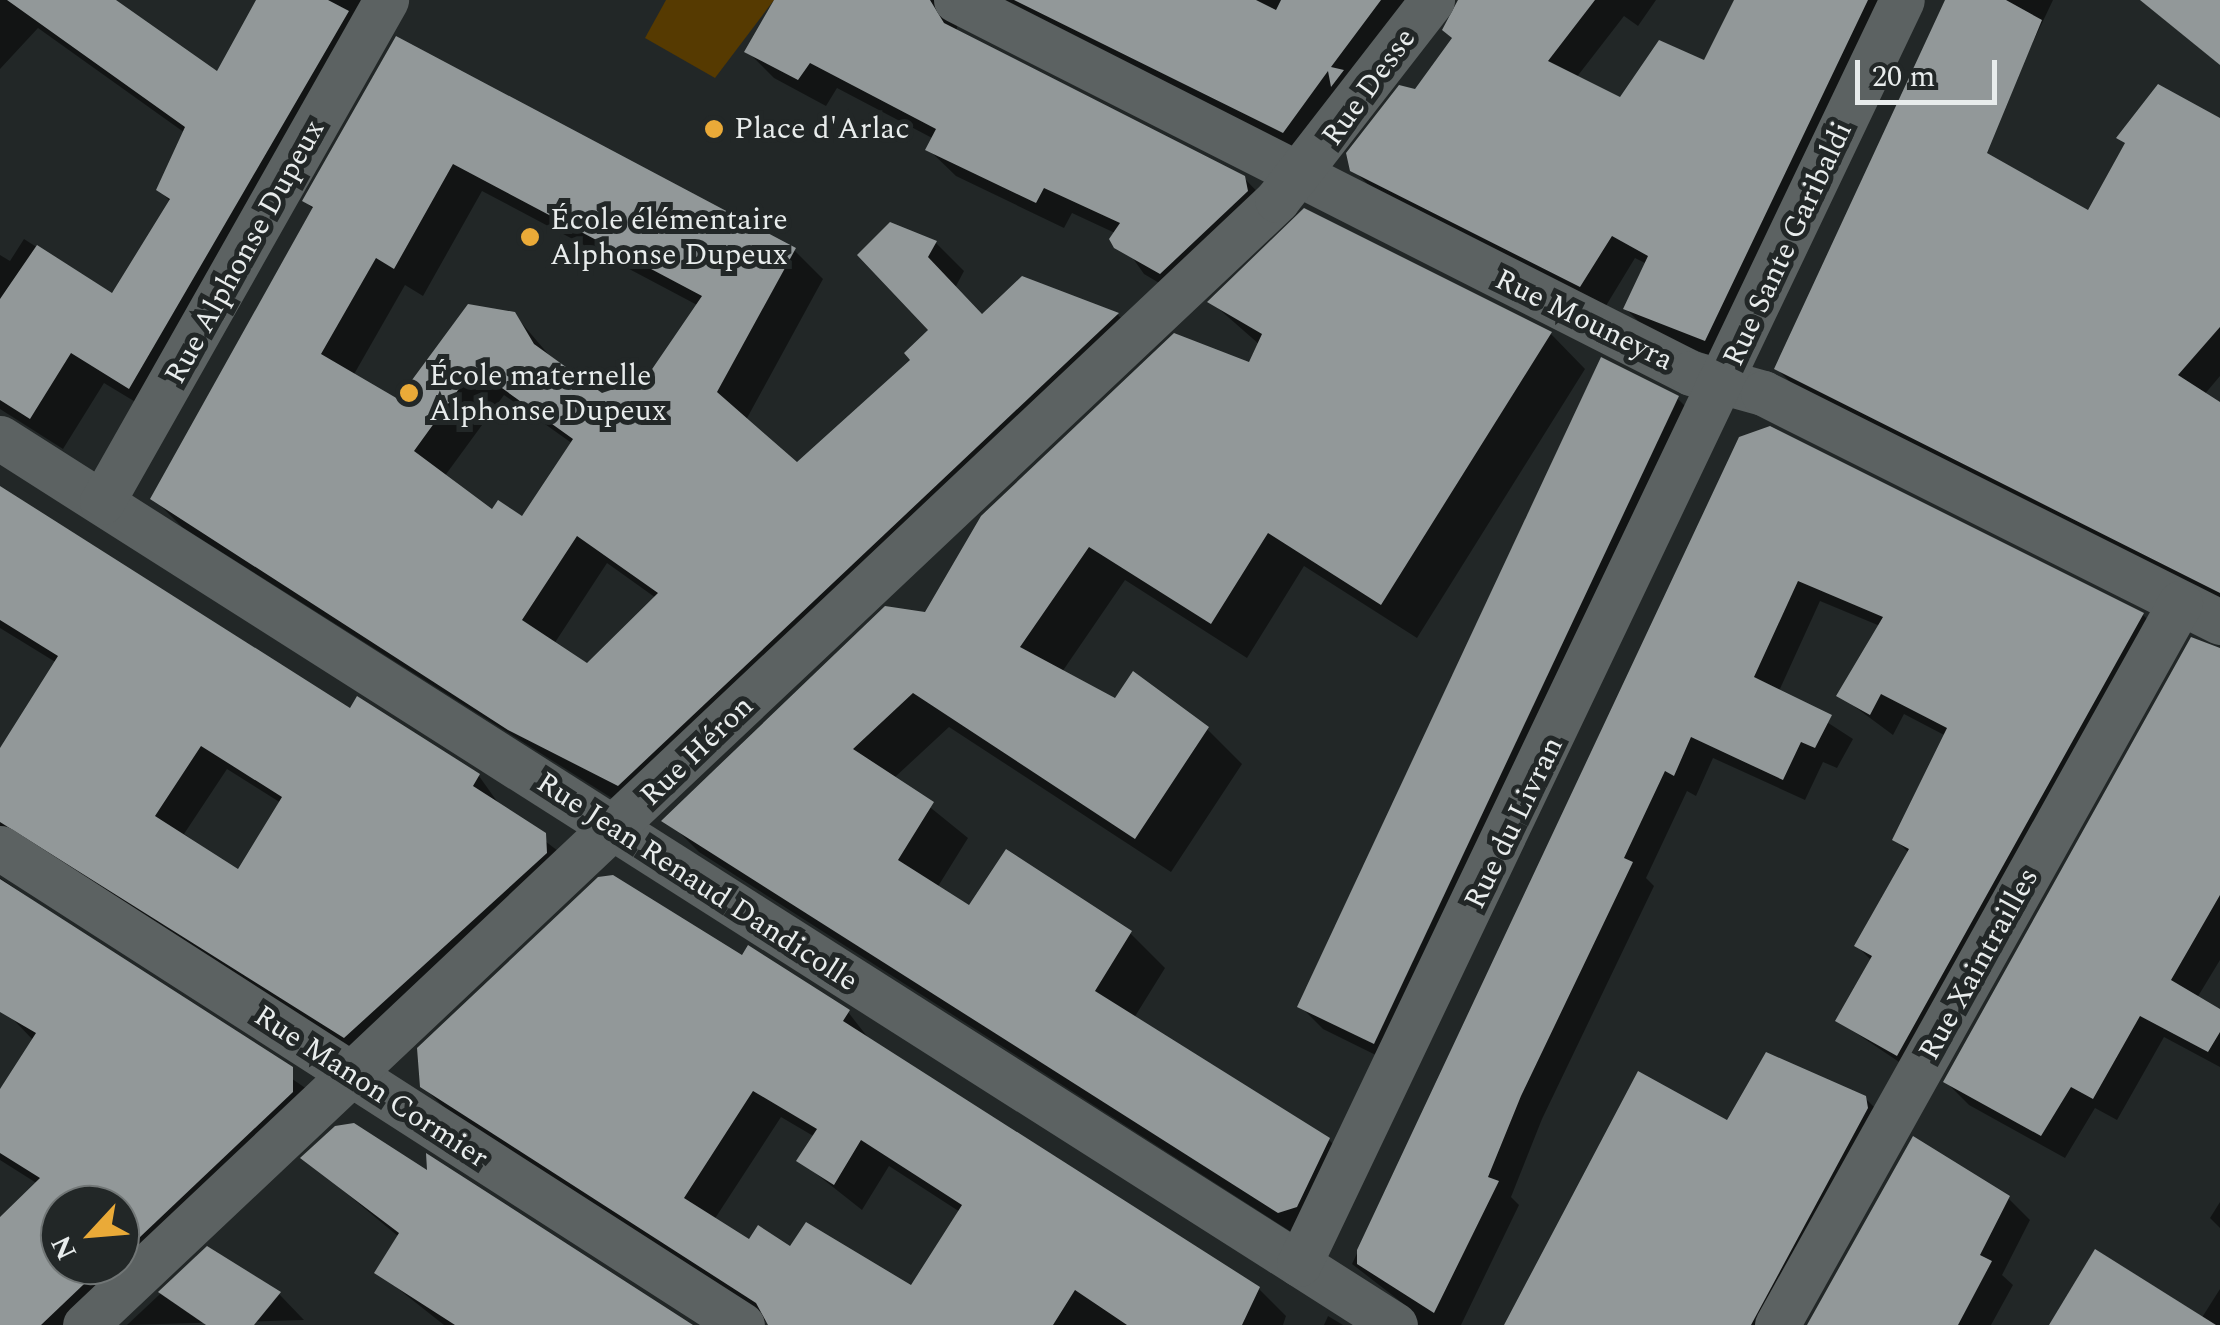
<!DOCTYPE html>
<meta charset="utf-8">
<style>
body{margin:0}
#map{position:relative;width:2220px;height:1325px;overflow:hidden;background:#222727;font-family:Spectral,serif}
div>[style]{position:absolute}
.green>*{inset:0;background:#563a01}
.shadow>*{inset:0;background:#0007}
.building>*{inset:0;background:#929899}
.minor>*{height:45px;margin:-22.5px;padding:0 22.5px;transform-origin:22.5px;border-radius:22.5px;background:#5c6262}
.dots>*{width:28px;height:28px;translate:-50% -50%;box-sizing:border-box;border:5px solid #222727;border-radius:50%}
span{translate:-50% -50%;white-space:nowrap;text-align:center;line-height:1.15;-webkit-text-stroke:10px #222727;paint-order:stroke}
.street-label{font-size:30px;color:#e8ecec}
.poi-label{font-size:30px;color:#e8ecec}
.left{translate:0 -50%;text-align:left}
.north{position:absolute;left:40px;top:1185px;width:100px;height:100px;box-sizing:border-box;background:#222727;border:2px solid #717676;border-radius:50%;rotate:244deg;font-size:28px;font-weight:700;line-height:40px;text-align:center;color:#e8ecec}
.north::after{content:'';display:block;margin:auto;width:35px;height:45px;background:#eaaa38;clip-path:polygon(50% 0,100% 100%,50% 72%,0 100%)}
.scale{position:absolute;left:1855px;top:60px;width:142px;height:45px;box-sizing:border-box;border:5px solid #e8ecec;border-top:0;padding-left:12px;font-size:30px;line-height:35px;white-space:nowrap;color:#e8ecec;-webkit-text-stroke:8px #222727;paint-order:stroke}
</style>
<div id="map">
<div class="green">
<div style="clip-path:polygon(666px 0,774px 0,715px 78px,645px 38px)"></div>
</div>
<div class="shadow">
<div style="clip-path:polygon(0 0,112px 0,218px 75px,260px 0,397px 0,162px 418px,104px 383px,63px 449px,0 409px,0 255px,10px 261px,24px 239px,113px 296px,171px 202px,159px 190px,185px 133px,38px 28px,0 69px)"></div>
<div style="clip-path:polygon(777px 0,1442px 0,1311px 159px,960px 14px,956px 32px,1244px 178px,1271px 206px,1188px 300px,1144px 274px,1115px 233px,1072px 213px,1064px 228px,956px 176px,928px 149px,934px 139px,837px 88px,826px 106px,774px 78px,747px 51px)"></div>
<div style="clip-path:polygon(1471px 0,1656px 0,1638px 26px,1624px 16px,1576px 78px,1621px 100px,1705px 64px,1736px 0,1902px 0,1729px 363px,1649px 332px,1626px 309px,1647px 264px,1635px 258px,1604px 309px,1377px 193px,1353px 170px,1454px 39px)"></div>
<div style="clip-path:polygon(1948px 0,2053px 0,1981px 152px,2089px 213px,2127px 145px,2119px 138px,2220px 121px,2220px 376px,2204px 395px,2220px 405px,2220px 602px,1800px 392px,1777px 369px)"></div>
<div style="clip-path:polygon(evenodd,397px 39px,794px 250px,823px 279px,746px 420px,797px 465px,913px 360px,932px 330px,860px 255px,936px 243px,964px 271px,955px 288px,983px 317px,1023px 279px,1118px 315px,1146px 343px,637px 814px,182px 527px,153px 498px,314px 210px,305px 201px,397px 39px,482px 191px,699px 306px,648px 380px,601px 395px,554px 361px,514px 314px,399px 402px,353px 376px,405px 285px,423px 296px,482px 191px,397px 39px,504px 395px,573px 444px,522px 519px,492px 513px,444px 477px,504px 395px,397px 39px,607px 563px,656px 598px,587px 666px,554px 644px,607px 563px)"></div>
<div style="clip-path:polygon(1211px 302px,1551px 334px,1585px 369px,1417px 638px,1304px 566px,1247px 658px,1125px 580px,1062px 672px,1116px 701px,1207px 729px,1242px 764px,1171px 872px,949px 727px,894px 778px,968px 838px,937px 888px,970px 908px,1130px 933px,1165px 968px,1134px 1018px,1329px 1140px,1364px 1175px,1315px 1247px,699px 852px,665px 818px,885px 609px,926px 615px,1250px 365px,1260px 345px)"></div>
<div style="clip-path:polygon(1677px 398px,1700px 421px,1398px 1066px,1323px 1029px,1300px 1006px)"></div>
<div style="clip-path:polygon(1770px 428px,2143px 615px,2165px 637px,1920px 1076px,1838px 1021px,1872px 961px,1857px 946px,1909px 853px,1895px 839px,1946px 736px,1904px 714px,1893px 735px,1839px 695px,1880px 626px,1820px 601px,1779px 691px,1853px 739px,1837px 768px,1823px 762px,1805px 800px,1713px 758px,1696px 796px,1687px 791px,1646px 878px,1654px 886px,1542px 1119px,1511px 1197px,1519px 1205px,1461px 1325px,1417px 1325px,1414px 1312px,1352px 1264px,1741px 439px)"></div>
<div style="clip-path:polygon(evenodd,0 489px,351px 712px,358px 700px,479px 776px,501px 807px,571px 861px,371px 1062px,0 872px,0 749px,57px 663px,0 628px,0 489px,227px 769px,281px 803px,239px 872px,184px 834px,227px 769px)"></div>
<div style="clip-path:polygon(2220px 650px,2220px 960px,2197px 998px,2220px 1012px,2220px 1067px,2164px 1037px,2117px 1120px,2095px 1108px,2065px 1158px,1969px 1105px,1946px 1082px)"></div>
<div style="clip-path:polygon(evenodd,0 878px,317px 1096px,99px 1325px,0 1325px,0 1220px,38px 1184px,0 1160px,0 1093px,34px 1041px,8px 1014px,0 978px,0 878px,60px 1205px,120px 1205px,120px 1265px,60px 1265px,60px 1205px)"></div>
<div style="clip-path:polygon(evenodd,743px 958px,848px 1012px,873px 1044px,1259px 1289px,1286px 1316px,1283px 1325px,771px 1325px,451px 1114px,422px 1086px,743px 958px,781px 1117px,815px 1137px,800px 1161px,862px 1210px,889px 1166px,960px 1212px,912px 1288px,750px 1243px,714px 1220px,781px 1117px)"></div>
<div style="clip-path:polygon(1865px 1098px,1887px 1120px,1781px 1325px,1508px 1325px,1728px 1124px)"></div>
<div style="clip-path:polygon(304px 1158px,430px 1175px,689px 1325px,444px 1325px,377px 1272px,399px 1237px)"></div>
<div style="clip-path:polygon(2008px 1198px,2030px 1220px,2002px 1275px,2013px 1285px,1991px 1325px,1810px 1325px)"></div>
<div style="clip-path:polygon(2220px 1202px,2220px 1228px,2210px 1218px)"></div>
<div style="clip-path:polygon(208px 1249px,279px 1294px,304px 1320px,127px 1325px)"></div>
<div style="clip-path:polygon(2220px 1289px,2220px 1325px,2065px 1325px,2201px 1319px)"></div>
<div style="clip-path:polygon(1328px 1316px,1343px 1325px,1324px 1325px)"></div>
</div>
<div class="building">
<div style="clip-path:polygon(7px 0,116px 0,217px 71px,256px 0,328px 0,349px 11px,129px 389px,71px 353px,30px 419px,0 400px,0 299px,37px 245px,112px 293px,170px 199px,156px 190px,185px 127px)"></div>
<div style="clip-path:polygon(774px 0,930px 0,944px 23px,1245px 176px,1248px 191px,1160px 274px,1114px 248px,1109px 239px,1120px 223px,1044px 188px,1036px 203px,925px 150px,936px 129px,810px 63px,798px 80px,744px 52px)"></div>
<div style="clip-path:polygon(1014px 0,1256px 0,1276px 10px,1281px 0,1381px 0,1331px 67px,1344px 70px,1331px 87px,1328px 71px,1283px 133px)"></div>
<div style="clip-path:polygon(1458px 0,1595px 0,1548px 61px,1620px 97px,1659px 40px,1704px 60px,1734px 0,1868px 0,1705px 341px,1623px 309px,1648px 256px,1612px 236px,1580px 287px,1350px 171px,1346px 153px,1399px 85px,1415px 89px,1452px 38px,1442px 30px)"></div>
<div style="clip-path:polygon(1945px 0,2006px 0,2042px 20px,1987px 153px,2088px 210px,2125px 143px,2116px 138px,2158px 84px,2220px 118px,2220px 327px,2178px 375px,2220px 402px,2220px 593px,1774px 369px)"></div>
<div style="clip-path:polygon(2140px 0,2220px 0,2220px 65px)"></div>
<div style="clip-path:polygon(evenodd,396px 36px,796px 248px,717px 392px,797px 462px,910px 360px,904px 353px,928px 330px,857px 255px,890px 222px,937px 241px,928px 257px,982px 314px,1022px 276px,1119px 313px,618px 786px,508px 730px,150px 499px,313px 207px,302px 201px,396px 36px,453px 164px,702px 296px,646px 378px,602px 393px,534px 344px,515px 312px,468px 304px,398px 399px,321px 354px,376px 258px,394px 269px,453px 164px,396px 36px,474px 368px,573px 439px,522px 516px,498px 500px,492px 509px,414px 451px,474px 368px,396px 36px,577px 536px,658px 593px,587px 663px,522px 620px,577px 536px)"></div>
<div style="clip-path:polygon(1304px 208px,1552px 332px,1381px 605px,1268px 533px,1211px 624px,1089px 547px,1020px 647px,1115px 698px,1133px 671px,1209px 727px,1135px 839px,913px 693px,853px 749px,934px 802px,898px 860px,969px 905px,1006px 849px,1132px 931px,1095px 991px,1330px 1138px,1297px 1207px,1278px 1213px,661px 821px,885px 606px,925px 612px,981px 516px,1174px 333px,1249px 362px,1262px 334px,1207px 302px)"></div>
<div style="clip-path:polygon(1601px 357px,1679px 396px,1374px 1044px,1297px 1007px)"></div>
<div style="clip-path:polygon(1770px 426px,2144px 613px,1897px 1056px,1835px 1021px,1872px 956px,1854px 946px,1909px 849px,1892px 840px,1947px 728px,1881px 694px,1870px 715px,1836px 696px,1883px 617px,1798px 581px,1754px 677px,1832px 715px,1815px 748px,1801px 742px,1783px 780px,1691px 737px,1674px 776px,1665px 771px,1624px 858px,1633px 862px,1521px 1096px,1488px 1177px,1499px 1181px,1434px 1313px,1357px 1264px,1357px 1250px,1739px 437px)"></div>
<div style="clip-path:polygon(evenodd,0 486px,350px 708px,357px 696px,480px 774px,473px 786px,546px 833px,547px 853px,344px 1038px,0 822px,0 748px,58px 656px,0 620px,0 486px,201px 746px,282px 797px,238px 869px,155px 816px,201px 746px)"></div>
<div style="clip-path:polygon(2191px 637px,2220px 648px,2220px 895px,2171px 980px,2220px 1009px,2220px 1032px,2208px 1052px,2140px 1016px,2093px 1099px,2071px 1087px,2041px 1136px,1943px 1082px)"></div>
<div style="clip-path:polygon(evenodd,613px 875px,742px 955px,748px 945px,850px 1010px,843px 1021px,1260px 1287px,1242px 1325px,1127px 1325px,1075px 1290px,1053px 1325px,768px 1325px,756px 1303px,420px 1087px,417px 1048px,598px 877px,613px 875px,753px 1091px,817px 1129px,796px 1161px,834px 1185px,861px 1140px,962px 1205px,911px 1285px,806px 1222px,790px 1246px,758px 1225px,749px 1239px,684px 1198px,753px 1091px)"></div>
<div style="clip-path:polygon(0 879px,293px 1067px,293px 1092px,120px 1256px,120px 1205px,60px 1205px,60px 1265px,104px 1265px,41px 1325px,0 1325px,0 1217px,40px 1178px,0 1153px,0 1089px,36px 1033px,0 1012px)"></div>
<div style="clip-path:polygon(1766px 1052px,1866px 1096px,1868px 1108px,1751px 1325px,1504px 1325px,1638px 1071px,1727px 1120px)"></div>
<div style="clip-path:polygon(354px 1123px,427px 1170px,426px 1153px,693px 1325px,455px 1325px,374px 1273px,399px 1233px,300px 1158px,335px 1126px)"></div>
<div style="clip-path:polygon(1913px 1136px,2010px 1196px,1980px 1255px,1992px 1261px,1958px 1325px,1807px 1325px)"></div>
<div style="clip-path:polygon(207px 1246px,281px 1292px,254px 1325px,206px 1325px,158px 1292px)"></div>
<div style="clip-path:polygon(2095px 1249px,2216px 1325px,2049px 1325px)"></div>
</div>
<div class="minor">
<div style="left:956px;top:0;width:824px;rotate:26.91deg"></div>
<div style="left:1691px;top:373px;width:75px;rotate:15.5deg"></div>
<div style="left:1763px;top:393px;width:511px;rotate:26.62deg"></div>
<div style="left:0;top:438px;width:1653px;rotate:32.45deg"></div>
<div style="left:102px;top:502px;width:577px;rotate:-60.5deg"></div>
<div style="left:0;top:848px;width:882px;rotate:32.74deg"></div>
<div style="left:1299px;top:1264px;width:1400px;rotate:-64.5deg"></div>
<div style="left:85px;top:1325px;width:1639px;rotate:-43.34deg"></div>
<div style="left:1277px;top:200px;width:253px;rotate:-52.2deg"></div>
<div style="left:1777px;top:1325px;width:827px;rotate:-60.83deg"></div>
</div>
<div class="dots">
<div style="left:714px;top:129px;background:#eaaa38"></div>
<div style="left:530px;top:237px;background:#eaaa38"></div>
<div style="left:409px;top:393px;background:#eaaa38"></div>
</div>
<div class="street-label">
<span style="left:1369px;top:87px;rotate:-54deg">Rue Desse</span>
<span style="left:1788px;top:244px;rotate:-65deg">Rue Sante Garibaldi</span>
<span style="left:245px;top:252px;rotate:-61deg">Rue Alphonse Dupeux</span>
<span style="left:1584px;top:320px;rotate:26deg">Rue Mouneyra</span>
<span style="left:697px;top:751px;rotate:-44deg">Rue Héron</span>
<span style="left:1514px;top:823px;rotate:-64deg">Rue du Livran</span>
<span style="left:697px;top:882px;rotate:33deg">Rue Jean Renaud Dandicolle</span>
<span style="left:1979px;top:964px;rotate:-61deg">Rue Xaintrailles</span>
<span style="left:371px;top:1087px;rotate:33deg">Rue Manon Cormier</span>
</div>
<div class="poi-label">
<span class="left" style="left:734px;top:129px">Place d'Arlac</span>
<span class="left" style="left:550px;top:237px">École élémentaire<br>Alphonse Dupeux</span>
<span class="left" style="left:429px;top:393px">École maternelle<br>Alphonse Dupeux</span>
</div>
<div class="north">N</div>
<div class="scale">20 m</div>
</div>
